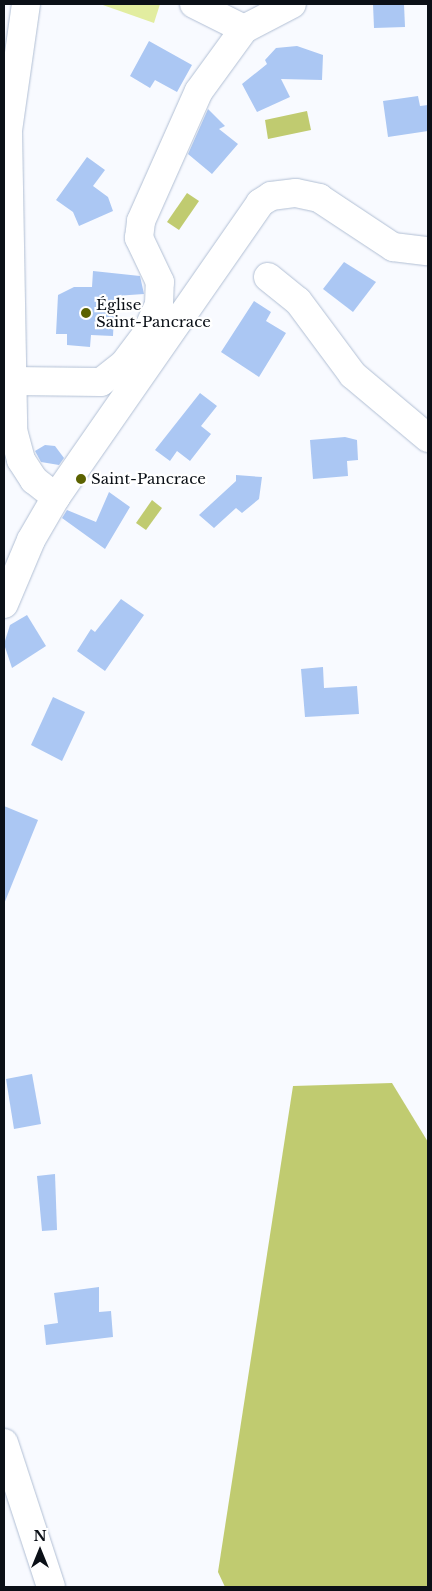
<!DOCTYPE html>
<meta charset="utf-8">
<style>
body{margin:0}
#map{position:relative;width:432px;height:1591px;overflow:hidden;background:#f8faff;font-family:"Libre Baskerville",serif}
div>[style]{position:absolute}
.green>*{inset:0;background:#e2eda0}
.forest>*{inset:0;background:#c0cb70}
.building>*{inset:0;background:#abc7f3}
.roads{filter:drop-shadow(0 0 1px #b1bfd4) drop-shadow(0 0 1px #b1bfd4)}
.minor>*{height:28px;margin:-14px;padding:0 14px;transform-origin:14px;border-radius:14px;background:#fff}
.dots>*{width:14px;height:14px;translate:-50% -50%;box-sizing:border-box;border:2px solid #fff;border-radius:50%}
span{translate:-50% -50%;white-space:nowrap;text-align:center;line-height:1.15;-webkit-text-stroke:4.5px #fff;paint-order:stroke}
.poi-label{font-size:15px;color:#0b1017}
.left{translate:0 -50%;text-align:left}
.frame{position:absolute;inset:0;border:5px solid #0b1017;pointer-events:none}
.north{position:absolute;left:15px;top:1526px;width:50px;height:50px;-webkit-text-stroke:4px #fff;paint-order:stroke;rotate:0deg;font-size:14px;font-weight:700;line-height:20px;text-align:center;color:#0b1017}
.north::after{content:'';display:block;margin:auto;width:18px;height:22px;background:#0b1017;clip-path:polygon(50% 0,100% 100%,50% 72%,0 100%)}
</style>
<div id="map">
<div class="green">
<div style="clip-path:polygon(100px 4px,160px 4px,154px 23px)"></div>
</div>
<div class="forest">
<div style="clip-path:polygon(307px 111px,311px 130px,268px 139px,265px 120px)"></div>
<div style="clip-path:polygon(187px 193px,199px 201px,179px 230px,167px 222px)"></div>
<div style="clip-path:polygon(152px 500px,162px 508px,146px 530px,136px 523px)"></div>
<div style="clip-path:polygon(392px 1083px,428px 1142px,428px 1587px,225px 1587px,218px 1572px,293px 1086px)"></div>
</div>
<div class="building">
<div style="clip-path:polygon(373px 4px,404px 4px,405px 27px,374px 28px)"></div>
<div style="clip-path:polygon(149px 41px,192px 65px,177px 92px,155px 80px,150px 88px,130px 76px)"></div>
<div style="clip-path:polygon(297px 46px,323px 55px,322px 80px,281px 79px,290px 97px,257px 112px,242px 84px,267px 64px,265px 60px,276px 48px)"></div>
<div style="clip-path:polygon(418px 96px,420px 106px,428px 105px,428px 131px,388px 137px,383px 101px)"></div>
<div style="clip-path:polygon(208px 109px,225px 126px,219px 129px,238px 144px,212px 174px,188px 154px)"></div>
<div style="clip-path:polygon(87px 157px,105px 170px,93px 186px,108px 197px,113px 211px,79px 226px,73px 212px,56px 200px)"></div>
<div style="clip-path:polygon(344px 262px,376px 282px,353px 312px,323px 289px)"></div>
<div style="clip-path:polygon(93px 271px,140px 276px,144px 294px,115px 296px,113px 336px,91px 335px,90px 347px,67px 345px,67px 334px,56px 334px,58px 295px,74px 287px,92px 287px)"></div>
<div style="clip-path:polygon(254px 301px,271px 312px,266px 321px,286px 333px,259px 377px,221px 352px)"></div>
<div style="clip-path:polygon(200px 393px,217px 406px,201px 426px,211px 434px,190px 461px,177px 451px,170px 461px,155px 450px)"></div>
<div style="clip-path:polygon(345px 437px,357px 440px,358px 460px,347px 461px,348px 476px,313px 479px,310px 440px)"></div>
<div style="clip-path:polygon(45px 445px,55px 446px,64px 458px,59px 465px,41px 462px,35px 451px)"></div>
<div style="clip-path:polygon(236px 475px,262px 477px,259px 499px,242px 513px,236px 508px,214px 528px,199px 515px,236px 481px)"></div>
<div style="clip-path:polygon(109px 492px,130px 507px,105px 549px,62px 518px,67px 510px,96px 522px)"></div>
<div style="clip-path:polygon(121px 599px,144px 615px,105px 671px,77px 651px,91px 629px,95px 632px)"></div>
<div style="clip-path:polygon(27px 615px,46px 646px,12px 668px,4px 644px,10px 625px)"></div>
<div style="clip-path:polygon(323px 667px,324px 688px,357px 686px,359px 714px,305px 717px,301px 669px)"></div>
<div style="clip-path:polygon(53px 697px,85px 712px,62px 761px,31px 745px)"></div>
<div style="clip-path:polygon(4px 806px,38px 820px,4px 904px)"></div>
<div style="clip-path:polygon(32px 1074px,41px 1124px,14px 1129px,6px 1079px)"></div>
<div style="clip-path:polygon(55px 1174px,57px 1230px,42px 1231px,37px 1176px)"></div>
<div style="clip-path:polygon(99px 1287px,99px 1312px,111px 1311px,113px 1337px,46px 1345px,44px 1325px,58px 1323px,54px 1293px)"></div>
</div>
<div class="roads">
<div class="minor">
<div style="left:26px;top:4px;width:128px;rotate:98.1deg"></div>
<div style="left:8px;top:131px;width:299px;rotate:89deg"></div>
<div style="left:13px;top:430px;width:31px;rotate:75deg"></div>
<div style="left:21px;top:460px;width:24px;rotate:57deg"></div>
<div style="left:34px;top:480px;width:28px;rotate:38deg"></div>
<div style="left:194px;top:4px;width:56px;rotate:26.6deg"></div>
<div style="left:268px;top:277px;width:38px;rotate:39deg"></div>
<div style="left:298px;top:301px;width:92px;rotate:53.4deg"></div>
<div style="left:353px;top:375px;width:98px;rotate:40deg"></div>
<div style="left:12px;top:381px;width:89px;rotate:0.6deg"></div>
<div style="left:101px;top:382px;width:29px;rotate:-38deg"></div>
<div style="left:124px;top:364px;width:35px;rotate:-53deg"></div>
<div style="left:145px;top:336px;width:34px;rotate:-66deg"></div>
<div style="left:159px;top:305px;width:23px;rotate:-88deg"></div>
<div style="left:160px;top:282px;width:49px;rotate:-115.5deg"></div>
<div style="left:139px;top:238px;width:17px;rotate:-83deg"></div>
<div style="left:141px;top:221px;width:142px;rotate:-66deg"></div>
<div style="left:199px;top:91px;width:77px;rotate:-54deg"></div>
<div style="left:244px;top:29px;width:54px;rotate:-27.5deg"></div>
<div style="left:4px;top:604px;width:69px;rotate:-67.1deg"></div>
<div style="left:31px;top:540px;width:50px;rotate:-59.8deg"></div>
<div style="left:56px;top:497px;width:358px;rotate:-55.2deg"></div>
<div style="left:260px;top:203px;width:13px;rotate:-32deg"></div>
<div style="left:271px;top:196px;width:25px;rotate:-7deg"></div>
<div style="left:296px;top:193px;width:24px;rotate:12deg"></div>
<div style="left:319px;top:198px;width:89px;rotate:33.5deg"></div>
<div style="left:393px;top:247px;width:35px;rotate:7deg"></div>
<div style="left:4px;top:1443px;width:151px;rotate:71.9deg"></div>
</div>
</div>
<div class="dots">
<div style="left:86px;top:313px;background:#5b6200"></div>
<div style="left:81px;top:479px;background:#5b6200"></div>
</div>
<div class="poi-label">
<span class="left" style="left:96px;top:313px">Église<br>Saint-Pancrace</span>
<span class="left" style="left:91px;top:479px">Saint-Pancrace</span>
</div>
<div class="frame"></div>
<div class="north">N</div>
</div>
